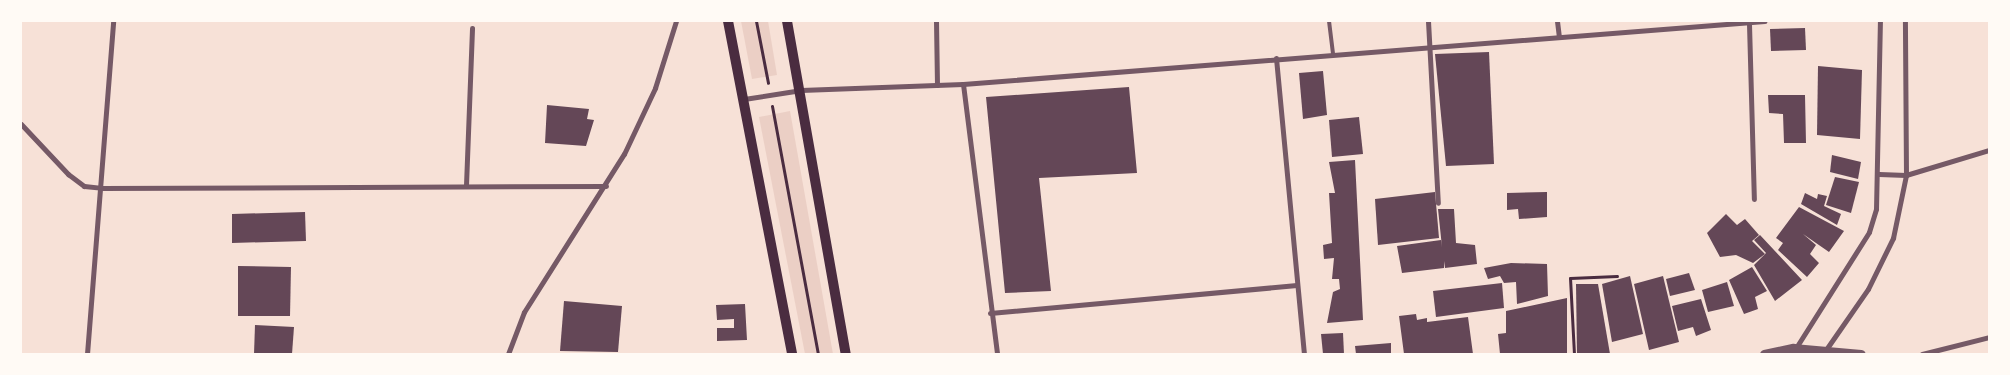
<!DOCTYPE html>
<style>
body{margin:0}
#map{position:relative;width:2010px;height:375px;overflow:hidden;background:#f7e1d7;font-family:Raleway,sans-serif}
div>[style]{position:absolute}
.green>*{inset:0;background:#ebcfc5}
.building>*{inset:0;background:#644757}
.path>*{height:3px;margin:-1.5px;padding:0 1.5px;transform-origin:1.5px;border-radius:1.5px;background:#4a2c40}
.service>*{height:4px;margin:-2px;padding:0 2px;transform-origin:2px;border-radius:2px;background:#755966}
.minor>*{height:5px;margin:-2.5px;padding:0 2.5px;transform-origin:2.5px;border-radius:2.5px;background:#755966}
.tertiary>*{height:9px;margin:-4.5px;padding:0 4.5px;transform-origin:4.5px;border-radius:4.5px;background:#755966}
.secondary>*{height:10px;margin:-5px;padding:0 5px;transform-origin:5px;border-radius:5px;background:#4a2c40}
span{translate:-50% -50%;white-space:nowrap;text-align:center;line-height:1.15;-webkit-text-stroke:4px #fffaf5;paint-order:stroke}
.frame{position:absolute;inset:0;border:22px solid #fffaf5;pointer-events:none}
</style>
<div id="map">
<div class="green">
<div style="clip-path:polygon(741px 21px,768px 21px,777px 75px,752px 79px)"></div>
<div style="clip-path:polygon(790px 111px,833px 354px,805px 354px,759px 117px)"></div>
</div>
<div class="building">
<div style="clip-path:polygon(1805px 28px,1806px 50px,1771px 51px,1770px 29px)"></div>
<div style="clip-path:polygon(1489px 52px,1494px 164px,1446px 166px,1435px 54px)"></div>
<div style="clip-path:polygon(1818px 66px,1862px 70px,1860px 139px,1817px 135px)"></div>
<div style="clip-path:polygon(1323px 71px,1327px 115px,1303px 119px,1299px 73px)"></div>
<div style="clip-path:polygon(1129px 87px,1137px 173px,1039px 178px,1051px 291px,1005px 293px,986px 97px)"></div>
<div style="clip-path:polygon(1768px 95px,1805px 95px,1806px 143px,1784px 143px,1783px 114px,1769px 113px)"></div>
<div style="clip-path:polygon(547px 105px,589px 109px,587px 119px,594px 120px,586px 146px,545px 143px)"></div>
<div style="clip-path:polygon(1359px 117px,1363px 154px,1332px 157px,1329px 120px)"></div>
<div style="clip-path:polygon(1832px 155px,1861px 162px,1858px 179px,1830px 172px)"></div>
<div style="clip-path:polygon(1355px 160px,1363px 320px,1327px 323px,1333px 292px,1340px 289px,1339px 279px,1332px 279px,1334px 258px,1324px 259px,1323px 245px,1332px 243px,1329px 193px,1335px 193px,1329px 162px)"></div>
<div style="clip-path:polygon(1835px 177px,1859px 182px,1851px 213px,1826px 205px)"></div>
<div style="clip-path:polygon(1435px 192px,1439px 238px,1378px 245px,1375px 199px)"></div>
<div style="clip-path:polygon(1547px 192px,1547px 217px,1519px 219px,1518px 209px,1507px 210px,1507px 193px)"></div>
<div style="clip-path:polygon(1805px 193px,1817px 199px,1818px 194px,1827px 196px,1824px 206px,1841px 214px,1837px 225px,1801px 204px)"></div>
<div style="clip-path:polygon(1799px 207px,1844px 231px,1829px 252px,1803px 234px,1816px 245px,1810px 254px,1819px 263px,1807px 277px,1778px 250px,1783px 243px,1776px 238px)"></div>
<div style="clip-path:polygon(1438px 209px,1454px 209px,1456px 243px,1475px 245px,1477px 264px,1445px 268px,1444px 261px,1444px 268px,1402px 273px,1397px 246px,1441px 240px,1442px 247px)"></div>
<div style="clip-path:polygon(305px 212px,306px 241px,232px 243px,232px 214px)"></div>
<div style="clip-path:polygon(1726px 214px,1737px 225px,1745px 219px,1759px 235px,1752px 241px,1765px 254px,1753px 263px,1736px 255px,1720px 257px,1707px 233px)"></div>
<div style="clip-path:polygon(1760px 235px,1802px 280px,1775px 301px,1754px 265px,1766px 253px,1754px 240px)"></div>
<div style="clip-path:polygon(1511px 263px,1547px 264px,1548px 296px,1517px 304px,1516px 282px,1504px 283px,1500px 276px,1488px 279px,1484px 268px)"></div>
<div style="clip-path:polygon(238px 266px,291px 267px,290px 316px,238px 316px)"></div>
<div style="clip-path:polygon(1752px 267px,1767px 291px,1755px 297px,1758px 309px,1744px 314px,1729px 280px)"></div>
<div style="clip-path:polygon(1689px 273px,1695px 290px,1670px 296px,1666px 279px)"></div>
<div style="clip-path:polygon(1630px 276px,1643px 334px,1612px 342px,1602px 284px)"></div>
<div style="clip-path:polygon(1663px 276px,1679px 342px,1649px 350px,1634px 284px)"></div>
<div style="clip-path:polygon(1727px 282px,1734px 306px,1708px 312px,1702px 290px)"></div>
<div style="clip-path:polygon(1502px 283px,1504px 308px,1436px 317px,1433px 291px)"></div>
<div style="clip-path:polygon(1576px 284px,1598px 284px,1610px 354px,1577px 354px)"></div>
<div style="clip-path:polygon(1567px 298px,1567px 354px,1500px 354px,1498px 334px,1506px 333px,1506px 311px)"></div>
<div style="clip-path:polygon(1701px 299px,1711px 330px,1696px 336px,1693px 327px,1678px 331px,1672px 306px)"></div>
<div style="clip-path:polygon(564px 301px,622px 306px,618px 352px,560px 351px)"></div>
<div style="clip-path:polygon(745px 304px,747px 340px,717px 341px,717px 328px,734px 328px,734px 319px,717px 320px,716px 305px)"></div>
<div style="clip-path:polygon(1416px 314px,1417px 320px,1427px 318px,1427px 322px,1468px 317px,1473px 354px,1404px 354px,1399px 316px)"></div>
<div style="clip-path:polygon(255px 325px,294px 327px,292px 354px,254px 354px)"></div>
<div style="clip-path:polygon(1343px 333px,1344px 354px,1323px 354px,1321px 334px)"></div>
<div style="clip-path:polygon(1391px 343px,1391px 354px,1356px 354px,1355px 346px)"></div>
</div>
<div class="path">
<div style="left:756px;top:21px;width:63px;rotate:79deg"></div>
<div style="left:772px;top:106px;width:252px;rotate:79.5deg"></div>
<div style="left:1574px;top:354px;width:76px;rotate:-93deg"></div>
<div style="left:1570px;top:278px;width:47px;rotate:-2.4deg"></div>
</div>
<div class="service">
<div style="left:1329px;top:21px;width:33px;rotate:83deg"></div>
</div>
<div class="minor">
<div style="left:936px;top:21px;width:64px;rotate:89.1deg"></div>
<div style="left:1428px;top:21px;width:182px;rotate:86.9deg"></div>
<div style="left:1557px;top:21px;width:16px;rotate:83deg"></div>
<div style="left:1749px;top:24px;width:175px;rotate:88.4deg"></div>
<div style="left:1276px;top:58px;width:297px;rotate:84.6deg"></div>
<div style="left:963px;top:84px;width:272px;rotate:82.8deg"></div>
<div style="left:744px;top:99px;width:58px;rotate:-9deg"></div>
<div style="left:801px;top:90px;width:162px;rotate:-2.1deg"></div>
<div style="left:963px;top:84px;width:804px;rotate:-4.49deg"></div>
<div style="left:21px;top:124px;width:69px;rotate:46.8deg"></div>
<div style="left:68px;top:174px;width:20px;rotate:37deg"></div>
<div style="left:84px;top:186px;width:18px;rotate:6deg"></div>
<div style="left:102px;top:188px;width:504px;rotate:-0.23deg"></div>
<div style="left:1879px;top:174px;width:27px;rotate:2deg"></div>
<div style="left:1906px;top:175px;width:87px;rotate:-16.8deg"></div>
<div style="left:466px;top:185px;width:157px;rotate:-87.8deg"></div>
<div style="left:990px;top:313px;width:308px;rotate:-5.2deg"></div>
<div style="left:1825px;top:351px;width:75px;rotate:-55.3deg"></div>
<div style="left:1868px;top:289px;width:57px;rotate:-63.9deg"></div>
<div style="left:1893px;top:238px;width:64px;rotate:-78.3deg"></div>
<div style="left:1906px;top:175px;width:154px;rotate:-90.4deg"></div>
<div style="left:87px;top:354px;width:334px;rotate:-85.5deg"></div>
<div style="left:508px;top:354px;width:45px;rotate:-69.1deg"></div>
<div style="left:524px;top:312px;width:187px;rotate:-57.7deg"></div>
<div style="left:624px;top:154px;width:73px;rotate:-64.8deg"></div>
<div style="left:655px;top:88px;width:70px;rotate:-72.6deg"></div>
<div style="left:1792px;top:354px;width:144px;rotate:-57.7deg"></div>
<div style="left:1869px;top:232px;width:24px;rotate:-73deg"></div>
<div style="left:1876px;top:209px;width:188px;rotate:-88.8deg"></div>
<div style="left:1922px;top:354px;width:69px;rotate:-14.2deg"></div>
</div>
<div class="tertiary">
<div style="left:1764px;top:354px;width:30px;rotate:-12deg"></div>
<div style="left:1793px;top:348px;width:68px;rotate:5deg"></div>
</div>
<div class="secondary">
<div style="left:728px;top:21px;width:339px;rotate:79.1deg"></div>
<div style="left:787px;top:21px;width:338px;rotate:80deg"></div>
</div>
<div class="frame"></div>
</div>
